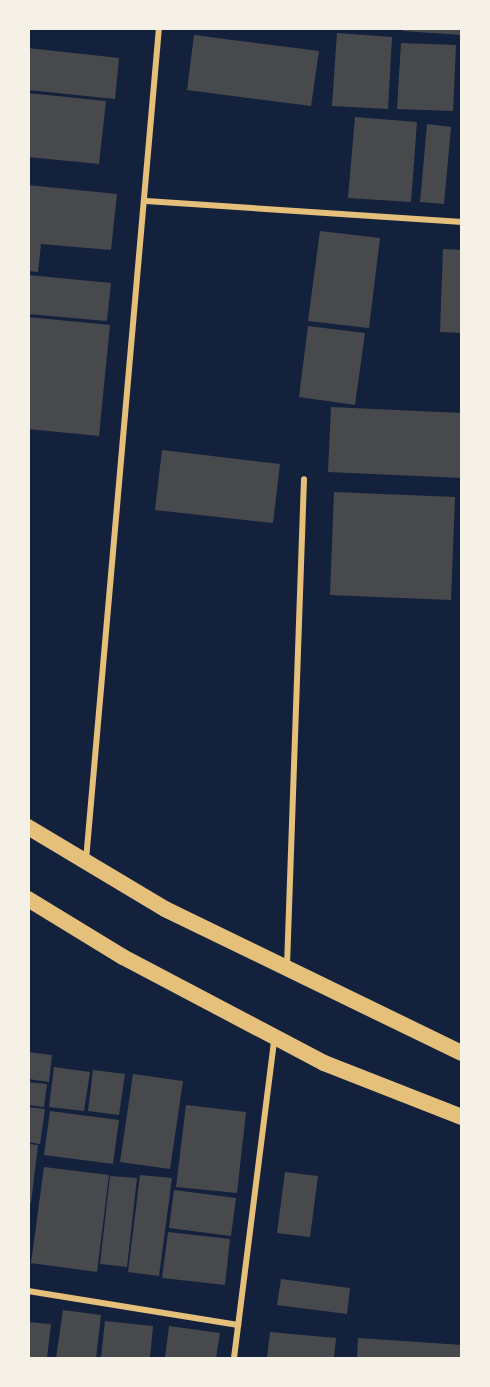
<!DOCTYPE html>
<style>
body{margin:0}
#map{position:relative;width:490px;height:1387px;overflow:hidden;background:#14213d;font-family:"Crimson Pro",serif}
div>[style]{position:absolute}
.building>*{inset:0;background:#48494c}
.minor>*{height:6px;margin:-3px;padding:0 3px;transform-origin:3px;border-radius:3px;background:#e5c07b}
.trunk>*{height:16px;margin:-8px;padding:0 8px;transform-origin:8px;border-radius:8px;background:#e5c07b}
span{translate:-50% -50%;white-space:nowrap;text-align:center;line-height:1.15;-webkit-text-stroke:4.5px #f6f1e7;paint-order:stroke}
.frame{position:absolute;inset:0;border:30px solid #f6f1e7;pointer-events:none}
</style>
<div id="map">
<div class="building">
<div style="clip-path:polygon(403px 28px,462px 28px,462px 35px,403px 31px)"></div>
<div style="clip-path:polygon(337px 33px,392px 37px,388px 109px,332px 106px)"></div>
<div style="clip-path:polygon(194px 35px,319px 51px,311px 106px,187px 90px)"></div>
<div style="clip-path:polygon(401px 43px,456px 45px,453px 111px,397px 109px)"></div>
<div style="clip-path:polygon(28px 48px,119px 58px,115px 99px,28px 90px)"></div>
<div style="clip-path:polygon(28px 93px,106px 101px,99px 164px,28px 157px)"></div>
<div style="clip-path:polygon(355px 117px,417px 122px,411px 202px,348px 198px)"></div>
<div style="clip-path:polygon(427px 124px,451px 127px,444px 204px,420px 202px)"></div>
<div style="clip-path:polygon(28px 185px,117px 194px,111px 250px,41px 244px,38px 272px,28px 271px)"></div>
<div style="clip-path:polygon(320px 231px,380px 238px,369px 328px,308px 321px)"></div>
<div style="clip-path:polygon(443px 249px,462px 250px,462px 333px,440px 332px)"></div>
<div style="clip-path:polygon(28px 275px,111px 283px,107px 321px,28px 314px)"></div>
<div style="clip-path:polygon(28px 317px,110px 325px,99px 436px,28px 429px)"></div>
<div style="clip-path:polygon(308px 326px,365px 333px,355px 405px,299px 397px)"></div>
<div style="clip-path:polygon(331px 407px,462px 413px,462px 478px,328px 472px)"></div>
<div style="clip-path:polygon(162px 450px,280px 464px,273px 523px,155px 510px)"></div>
<div style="clip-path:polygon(334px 492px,455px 497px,451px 600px,330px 595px)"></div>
<div style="clip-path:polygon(28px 1052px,52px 1055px,49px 1082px,28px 1079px)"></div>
<div style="clip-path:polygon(54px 1067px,90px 1072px,84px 1111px,49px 1107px)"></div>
<div style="clip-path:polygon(93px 1070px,125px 1074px,119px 1115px,88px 1111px)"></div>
<div style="clip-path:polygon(133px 1074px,183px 1081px,170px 1169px,120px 1162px)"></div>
<div style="clip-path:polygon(28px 1082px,47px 1084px,44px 1107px,28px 1105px)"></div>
<div style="clip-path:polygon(186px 1105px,246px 1112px,237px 1193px,176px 1187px)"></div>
<div style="clip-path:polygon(28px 1107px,45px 1109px,40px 1144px,28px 1142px)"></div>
<div style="clip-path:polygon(50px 1111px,119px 1120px,113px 1164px,44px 1155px)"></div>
<div style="clip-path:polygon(28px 1144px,38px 1145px,31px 1203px,28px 1203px)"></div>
<div style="clip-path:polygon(44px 1167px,109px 1175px,97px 1272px,31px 1263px)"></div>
<div style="clip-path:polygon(285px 1172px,318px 1176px,310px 1237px,277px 1233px)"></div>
<div style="clip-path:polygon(140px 1175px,172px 1178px,159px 1276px,128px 1272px)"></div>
<div style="clip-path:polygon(110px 1176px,137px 1178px,127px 1267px,100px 1264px)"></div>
<div style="clip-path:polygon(174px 1190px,236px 1198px,231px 1236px,169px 1228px)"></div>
<div style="clip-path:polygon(168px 1232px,230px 1239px,225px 1285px,162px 1278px)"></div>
<div style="clip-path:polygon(281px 1279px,350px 1288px,347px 1314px,277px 1305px)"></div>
<div style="clip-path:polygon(63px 1310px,101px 1315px,96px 1358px,56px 1358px)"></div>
<div style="clip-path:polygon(105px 1321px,153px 1326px,150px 1358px,101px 1358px)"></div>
<div style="clip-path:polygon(28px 1322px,51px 1324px,47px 1358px,28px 1358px)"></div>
<div style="clip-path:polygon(169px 1326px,220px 1333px,216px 1358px,165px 1358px)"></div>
<div style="clip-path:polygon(270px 1332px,336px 1338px,334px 1358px,267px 1358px)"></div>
<div style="clip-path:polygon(358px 1338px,462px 1345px,462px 1358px,357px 1358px)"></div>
</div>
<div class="minor">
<div style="left:146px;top:201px;width:317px;rotate:3.8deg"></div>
<div style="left:86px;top:860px;width:835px;rotate:-84.99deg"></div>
<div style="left:287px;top:966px;width:487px;rotate:-88deg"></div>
<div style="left:28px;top:1291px;width:213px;rotate:9.2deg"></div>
<div style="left:234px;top:1358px;width:321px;rotate:-82.8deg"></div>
</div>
<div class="trunk">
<div style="left:28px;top:827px;width:160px;rotate:30.9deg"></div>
<div style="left:165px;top:909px;width:330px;rotate:25.9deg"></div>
<div style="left:28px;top:899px;width:111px;rotate:31.4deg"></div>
<div style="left:123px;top:957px;width:227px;rotate:27.8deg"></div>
<div style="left:324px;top:1063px;width:148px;rotate:21.4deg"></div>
</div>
<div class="frame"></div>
</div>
